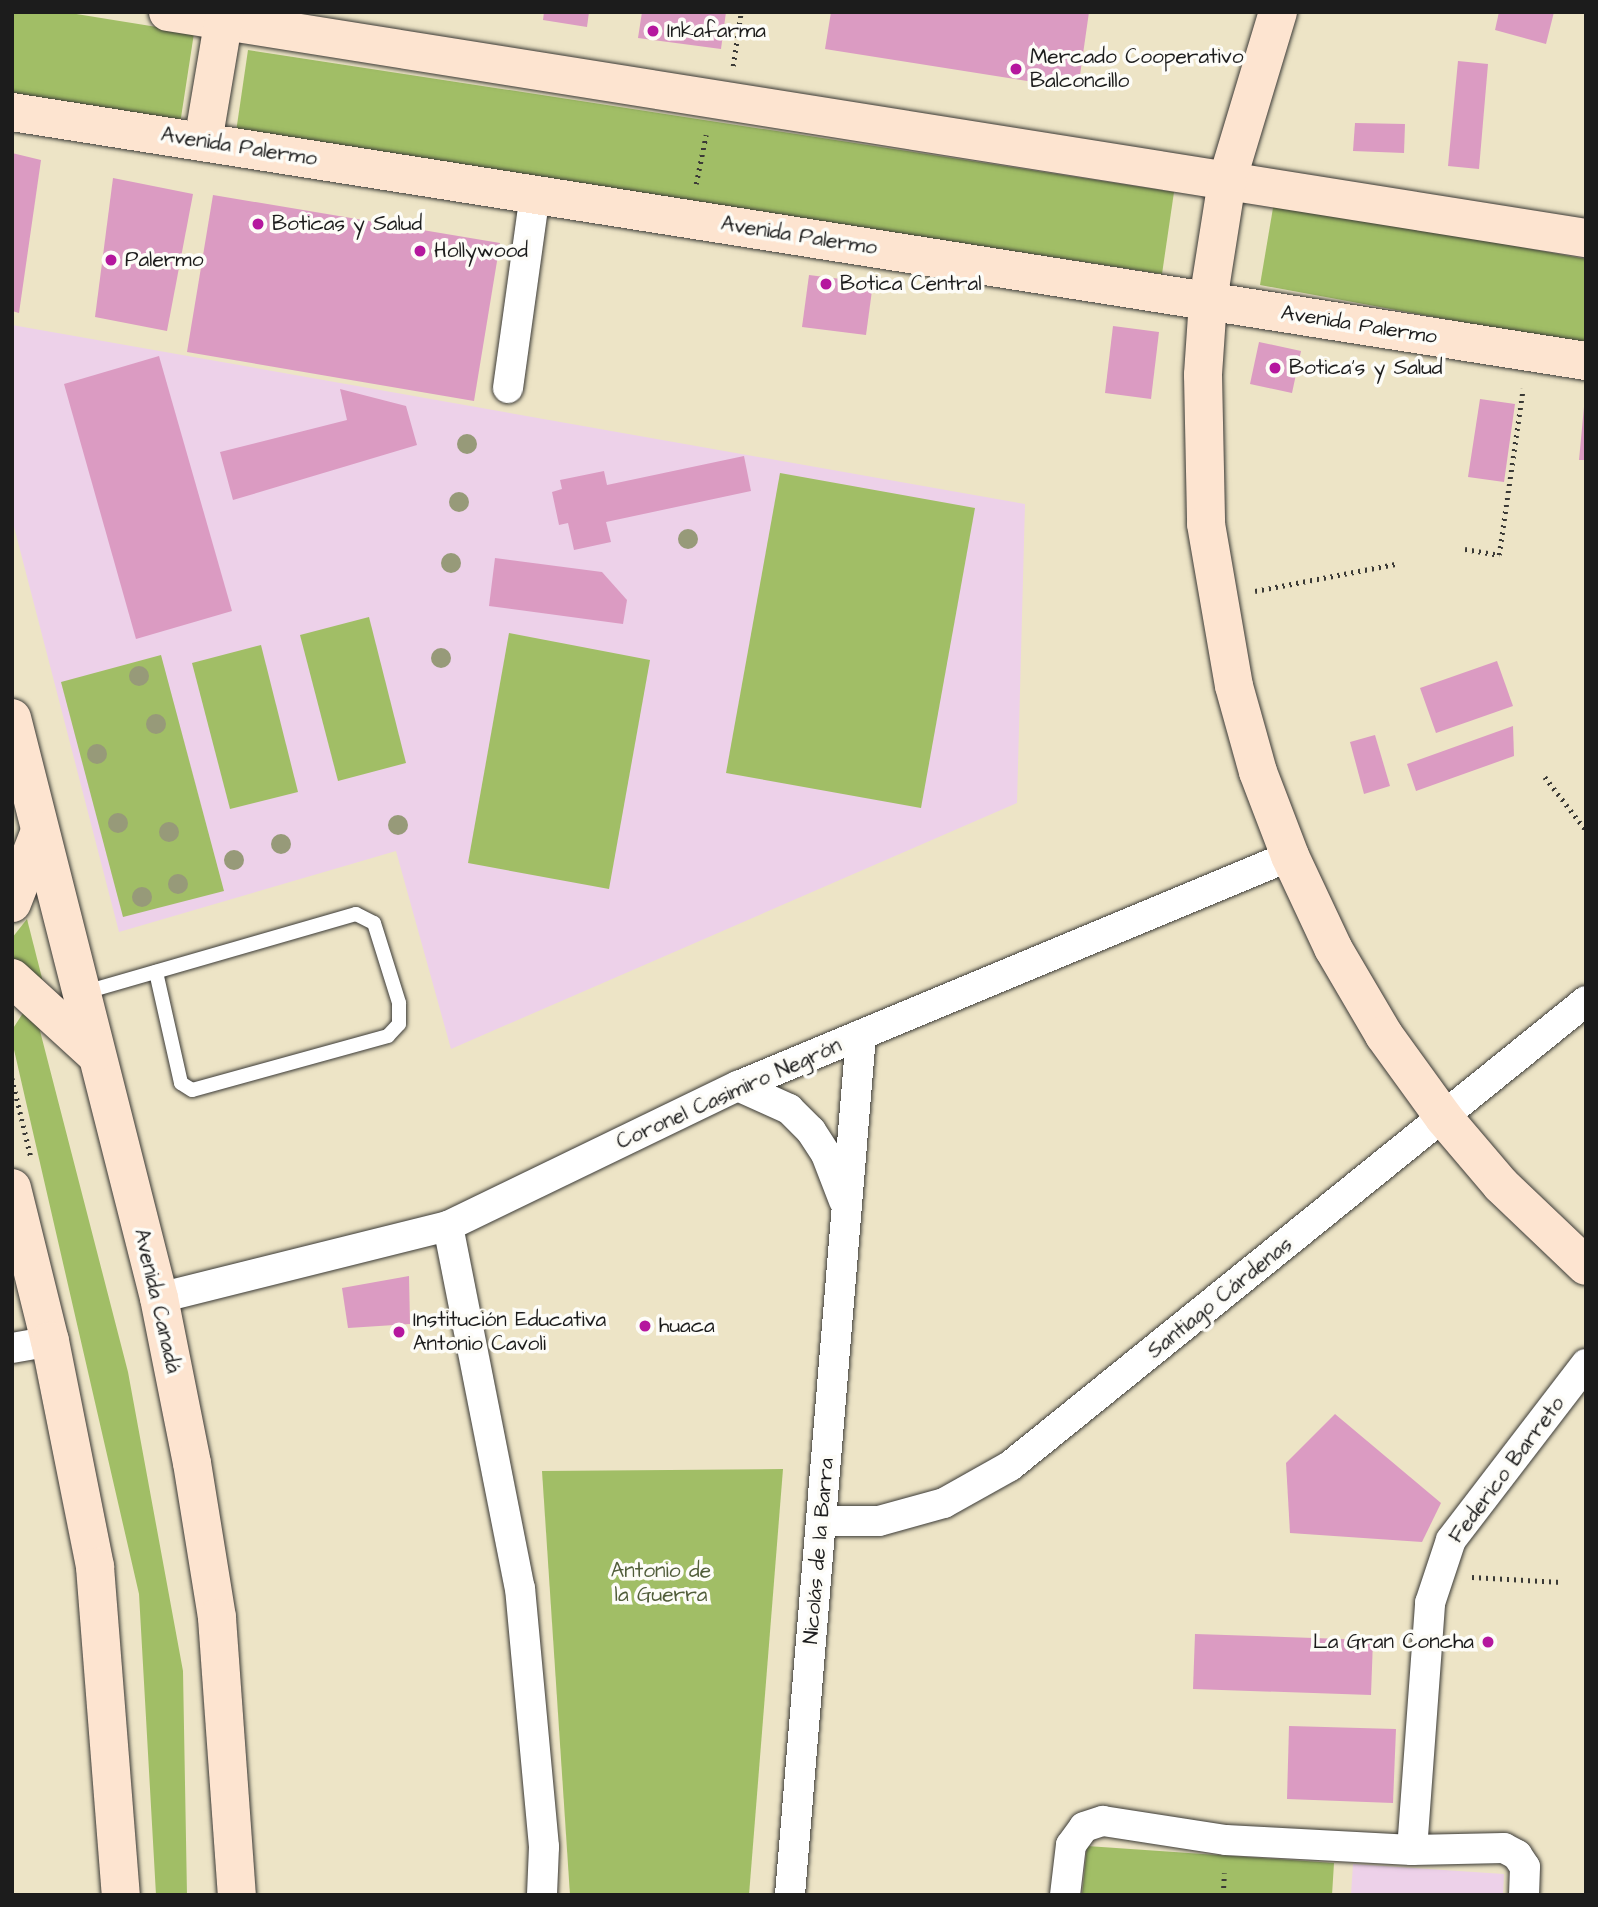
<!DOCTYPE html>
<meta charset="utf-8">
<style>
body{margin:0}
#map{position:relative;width:1598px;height:1907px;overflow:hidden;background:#ede4c6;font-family:"Architects Daughter",sans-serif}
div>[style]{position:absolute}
.built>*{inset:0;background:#edd1e9}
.green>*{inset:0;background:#a1be66}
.building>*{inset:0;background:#db9bc2}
.path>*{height:4.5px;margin-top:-2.25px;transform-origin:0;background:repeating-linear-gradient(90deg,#3b3a36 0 2px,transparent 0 7px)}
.roads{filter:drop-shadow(0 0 2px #3b3a36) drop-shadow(0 0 2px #3b3a36)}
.lane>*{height:14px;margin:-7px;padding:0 7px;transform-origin:7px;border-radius:7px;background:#fff}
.street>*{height:30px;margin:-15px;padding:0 15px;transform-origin:15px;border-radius:15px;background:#fff}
.secondary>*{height:38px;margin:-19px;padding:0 19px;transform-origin:19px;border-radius:19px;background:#fde4d0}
.trees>*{width:20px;height:20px;margin:-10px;border-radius:50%;background:#979a79}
.dots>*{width:19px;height:19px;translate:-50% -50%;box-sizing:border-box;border:4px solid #fdfcf7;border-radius:50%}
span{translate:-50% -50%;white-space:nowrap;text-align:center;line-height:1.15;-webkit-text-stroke:7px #fdfcf7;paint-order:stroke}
.poi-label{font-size:21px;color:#1c1c1c}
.left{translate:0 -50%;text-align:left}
.right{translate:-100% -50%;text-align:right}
.street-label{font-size:21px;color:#1c1c1c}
.park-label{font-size:21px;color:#515d3a}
.frame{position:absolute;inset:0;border:14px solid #1c1c1c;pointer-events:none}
</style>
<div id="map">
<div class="built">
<div style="clip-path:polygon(12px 325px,1025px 504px,1017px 803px,451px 1049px,396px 851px,119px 932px,12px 519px)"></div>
<div style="clip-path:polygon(1353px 1864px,1504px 1874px,1503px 1895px,1351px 1895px)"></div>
</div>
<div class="green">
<div style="clip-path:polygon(12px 12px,64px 12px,194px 33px,180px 124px,12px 98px)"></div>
<div style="clip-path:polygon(248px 50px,1174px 192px,1162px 274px,236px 132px)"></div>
<div style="clip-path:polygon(1274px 202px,1586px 259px,1586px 345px,1260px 285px)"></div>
<div style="clip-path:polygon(780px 473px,975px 508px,921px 808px,726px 773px)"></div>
<div style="clip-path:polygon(369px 617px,406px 763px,338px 781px,300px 635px)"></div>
<div style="clip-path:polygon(509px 633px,650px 660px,609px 889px,468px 863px)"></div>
<div style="clip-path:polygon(261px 645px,298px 792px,230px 809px,192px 663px)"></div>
<div style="clip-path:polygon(161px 655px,224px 891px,123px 917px,61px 682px)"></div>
<div style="clip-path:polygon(27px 919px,44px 986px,12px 964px,12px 938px)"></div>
<div style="clip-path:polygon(23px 1013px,39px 1027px,128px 1372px,183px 1671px,187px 1895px,156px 1895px,139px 1594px,12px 1041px,12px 1030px)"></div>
<div style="clip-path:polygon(783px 1469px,749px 1895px,570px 1895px,542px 1471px)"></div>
<div style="clip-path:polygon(1087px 1846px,1334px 1863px,1332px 1895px,1082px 1895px)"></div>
</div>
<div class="building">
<div style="clip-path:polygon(544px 12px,589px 12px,587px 27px,543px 20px)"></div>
<div style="clip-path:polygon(642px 12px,726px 12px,721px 49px,638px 38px)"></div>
<div style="clip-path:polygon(831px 12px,1089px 12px,1078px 89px,825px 49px)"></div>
<div style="clip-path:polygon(1499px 12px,1554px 12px,1546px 44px,1495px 30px)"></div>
<div style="clip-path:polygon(1458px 61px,1488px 64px,1479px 169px,1448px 166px)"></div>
<div style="clip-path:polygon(1355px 123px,1405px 124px,1404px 153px,1353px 151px)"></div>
<div style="clip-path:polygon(12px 153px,41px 160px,19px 313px,12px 311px)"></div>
<div style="clip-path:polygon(113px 178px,193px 194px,167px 331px,95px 317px)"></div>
<div style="clip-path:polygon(213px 195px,500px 243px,474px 401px,187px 352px)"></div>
<div style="clip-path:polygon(809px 275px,873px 283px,866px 335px,802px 327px)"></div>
<div style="clip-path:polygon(1113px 326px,1159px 332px,1151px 399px,1105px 393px)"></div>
<div style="clip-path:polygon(1259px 342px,1301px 351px,1292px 393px,1250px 384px)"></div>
<div style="clip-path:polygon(159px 356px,232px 611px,136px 639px,64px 384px)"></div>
<div style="clip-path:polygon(340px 389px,406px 406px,417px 445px,233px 500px,220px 452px,347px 420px)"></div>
<div style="clip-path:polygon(1480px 399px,1515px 404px,1504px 482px,1468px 477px)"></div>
<div style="clip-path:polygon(1584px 407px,1586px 407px,1586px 460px,1579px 460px)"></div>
<div style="clip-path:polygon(744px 456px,751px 491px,606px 522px,611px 542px,574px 550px,568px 523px,559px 525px,552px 492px,562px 489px,560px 480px,604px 471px,607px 485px)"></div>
<div style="clip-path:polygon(495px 558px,602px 572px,627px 600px,623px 624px,489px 606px)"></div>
<div style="clip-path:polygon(1497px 661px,1513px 706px,1436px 733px,1420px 688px)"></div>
<div style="clip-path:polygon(1513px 726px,1514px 756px,1416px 791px,1407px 764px)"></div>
<div style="clip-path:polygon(1375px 735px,1390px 786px,1364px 794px,1350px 742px)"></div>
<div style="clip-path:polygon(409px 1276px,410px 1324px,348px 1328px,342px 1288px)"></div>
<div style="clip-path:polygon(1335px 1414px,1441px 1503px,1422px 1542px,1290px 1533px,1286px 1463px)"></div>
<div style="clip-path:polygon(1195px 1634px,1373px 1640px,1371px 1695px,1193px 1689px)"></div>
<div style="clip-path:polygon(1289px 1726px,1396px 1729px,1393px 1803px,1287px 1799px)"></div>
</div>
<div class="path">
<div style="left:733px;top:66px;width:55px;rotate:-81.6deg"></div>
<div style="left:696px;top:184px;width:50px;rotate:-78.5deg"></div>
<div style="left:1465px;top:549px;width:35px;rotate:10deg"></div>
<div style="left:1499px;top:555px;width:168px;rotate:-81.8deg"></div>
<div style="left:1255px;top:591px;width:143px;rotate:-10.9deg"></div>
<div style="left:1545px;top:777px;width:67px;rotate:52.3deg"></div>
<div style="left:12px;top:1078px;width:81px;rotate:76.5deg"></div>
<div style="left:1472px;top:1577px;width:90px;rotate:3.2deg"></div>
<div style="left:1223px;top:1895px;width:22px;rotate:-87deg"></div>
</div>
<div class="roads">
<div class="lane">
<div style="left:82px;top:993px;width:285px;rotate:-16.1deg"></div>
<div style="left:356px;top:914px;width:20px;rotate:27deg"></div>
<div style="left:374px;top:923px;width:84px;rotate:72.6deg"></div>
<div style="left:399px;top:1003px;width:21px;rotate:90deg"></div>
<div style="left:399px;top:1024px;width:16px;rotate:133deg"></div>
<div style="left:388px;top:1036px;width:203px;rotate:164.6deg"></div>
<div style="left:192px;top:1090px;width:13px;rotate:-148deg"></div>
<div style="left:181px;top:1083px;width:114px;rotate:-102.7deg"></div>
</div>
<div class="street">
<div style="left:508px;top:388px;width:196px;rotate:-82.1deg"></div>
<div style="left:738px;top:1086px;width:56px;rotate:24.3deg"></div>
<div style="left:789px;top:1109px;width:31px;rotate:45deg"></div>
<div style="left:811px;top:1131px;width:27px;rotate:57deg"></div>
<div style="left:826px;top:1154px;width:50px;rotate:69deg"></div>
<div style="left:448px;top:1226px;width:369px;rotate:78.8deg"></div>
<div style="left:520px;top:1588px;width:260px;rotate:84.7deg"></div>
<div style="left:544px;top:1847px;width:48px;rotate:92.4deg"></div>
<div style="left:159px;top:1298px;width:298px;rotate:-14deg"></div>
<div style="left:448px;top:1226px;width:322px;rotate:-25.8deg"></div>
<div style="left:738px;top:1086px;width:598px;rotate:-22.62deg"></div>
<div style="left:12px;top:1348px;width:39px;rotate:-10deg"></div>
<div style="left:821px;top:1521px;width:58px"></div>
<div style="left:879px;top:1521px;width:67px;rotate:-15.5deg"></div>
<div style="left:944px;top:1503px;width:76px;rotate:-29.3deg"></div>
<div style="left:1010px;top:1466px;width:740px;rotate:-38.91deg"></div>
<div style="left:1412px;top:1850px;width:248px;rotate:-85.8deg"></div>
<div style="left:1430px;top:1603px;width:66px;rotate:-71.6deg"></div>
<div style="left:1451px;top:1540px;width:222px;rotate:-52.5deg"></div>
<div style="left:790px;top:1895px;width:863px;rotate:-85.28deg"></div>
<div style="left:1065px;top:1895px;width:50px;rotate:-83.2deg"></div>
<div style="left:1071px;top:1845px;width:22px;rotate:-54deg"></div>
<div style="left:1084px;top:1827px;width:20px;rotate:-18deg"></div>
<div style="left:1103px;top:1821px;width:124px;rotate:8.8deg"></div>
<div style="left:1226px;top:1840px;width:186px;rotate:3.1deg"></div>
<div style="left:1412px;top:1850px;width:92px;rotate:-1.2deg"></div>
<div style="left:1504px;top:1848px;width:15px;rotate:28deg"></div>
<div style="left:1517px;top:1855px;width:14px;rotate:56deg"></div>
<div style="left:1525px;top:1867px;width:28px;rotate:92deg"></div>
</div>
<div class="secondary">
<div style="left:168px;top:12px;width:1436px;rotate:9.06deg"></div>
<div style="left:1278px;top:12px;width:177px;rotate:106.8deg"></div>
<div style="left:1227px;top:181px;width:121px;rotate:99deg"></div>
<div style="left:1208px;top:301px;width:74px;rotate:93.9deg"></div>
<div style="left:1203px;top:375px;width:149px;rotate:88.8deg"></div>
<div style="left:1206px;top:524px;width:164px;rotate:80.2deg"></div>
<div style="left:1234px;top:686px;width:89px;rotate:74.4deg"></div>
<div style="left:1258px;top:772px;width:90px;rotate:69.1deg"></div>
<div style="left:1290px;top:856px;width:102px;rotate:64.9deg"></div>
<div style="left:1333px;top:948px;width:101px;rotate:59.6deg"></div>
<div style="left:1384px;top:1035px;width:102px;rotate:54.1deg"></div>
<div style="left:1444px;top:1118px;width:88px;rotate:49.6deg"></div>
<div style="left:1501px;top:1185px;width:117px;rotate:43.6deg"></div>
<div style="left:12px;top:112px;width:1594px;rotate:8.99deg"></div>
<div style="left:203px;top:142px;width:132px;rotate:-80.4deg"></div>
<div style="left:12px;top:718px;width:598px;rotate:75.78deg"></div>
<div style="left:159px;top:1298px;width:168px;rotate:78.7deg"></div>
<div style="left:192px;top:1463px;width:157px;rotate:80.8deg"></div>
<div style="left:217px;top:1618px;width:278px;rotate:85.9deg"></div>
<div style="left:12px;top:903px;width:77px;rotate:-68.7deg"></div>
<div style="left:12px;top:978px;width:111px;rotate:42.4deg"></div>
<div style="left:12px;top:1188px;width:158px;rotate:76.1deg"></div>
<div style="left:50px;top:1341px;width:230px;rotate:78.7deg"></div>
<div style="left:95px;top:1567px;width:329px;rotate:85.5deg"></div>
</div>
</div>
<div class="trees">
<div style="left:467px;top:444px"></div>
<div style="left:459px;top:502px"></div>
<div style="left:688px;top:539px"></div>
<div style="left:451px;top:563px"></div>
<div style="left:441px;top:658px"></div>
<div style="left:139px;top:676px"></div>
<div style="left:156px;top:724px"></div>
<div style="left:97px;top:754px"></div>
<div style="left:118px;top:823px"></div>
<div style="left:398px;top:825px"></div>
<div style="left:169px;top:832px"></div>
<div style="left:281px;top:844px"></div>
<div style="left:234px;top:860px"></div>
<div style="left:178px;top:884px"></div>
<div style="left:142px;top:897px"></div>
</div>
<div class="dots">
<div style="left:653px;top:31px;background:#b5179e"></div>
<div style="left:1016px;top:69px;background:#b5179e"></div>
<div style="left:258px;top:224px;background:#b5179e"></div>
<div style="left:420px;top:251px;background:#b5179e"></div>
<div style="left:111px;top:260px;background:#b5179e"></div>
<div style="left:826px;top:284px;background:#b5179e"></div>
<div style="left:1275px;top:368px;background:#b5179e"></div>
<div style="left:645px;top:1326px;background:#b5179e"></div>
<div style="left:399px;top:1332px;background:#b5179e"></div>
<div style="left:1488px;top:1642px;background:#b5179e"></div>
</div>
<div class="poi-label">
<span class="left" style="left:667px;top:31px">Inkafarma</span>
<span class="left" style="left:1030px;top:69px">Mercado Cooperativo<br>Balconcillo</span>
<span class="left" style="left:272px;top:224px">Boticas y Salud</span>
<span class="left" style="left:434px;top:251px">Hollywood</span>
<span class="left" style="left:125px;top:260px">Palermo</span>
<span class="left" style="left:840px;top:284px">Botica Central</span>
<span class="left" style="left:1289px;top:368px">Botica's y Salud</span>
<span class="left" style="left:413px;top:1332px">Institución Educativa<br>Antonio Cavoli</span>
<span class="left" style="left:659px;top:1326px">huaca</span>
<span class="right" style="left:1474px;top:1642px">La Gran Concha</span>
</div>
<div class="street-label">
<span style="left:239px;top:147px;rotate:9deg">Avenida Palermo</span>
<span style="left:799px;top:236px;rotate:9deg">Avenida Palermo</span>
<span style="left:1359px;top:325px;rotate:9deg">Avenida Palermo</span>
<span style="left:729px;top:1094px;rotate:-24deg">Coronel Casimiro Negrón</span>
<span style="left:1220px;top:1298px;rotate:-39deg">Santiago Cárdenas</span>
<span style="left:157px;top:1301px;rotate:77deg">Avenida Canadá</span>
<span style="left:1507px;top:1470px;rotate:-53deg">Federico Barreto</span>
<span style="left:819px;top:1551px;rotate:-85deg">Nicolás de la Barra</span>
</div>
<div class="park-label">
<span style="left:661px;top:1583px">Antonio de<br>la Guerra</span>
</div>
<div class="frame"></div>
</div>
